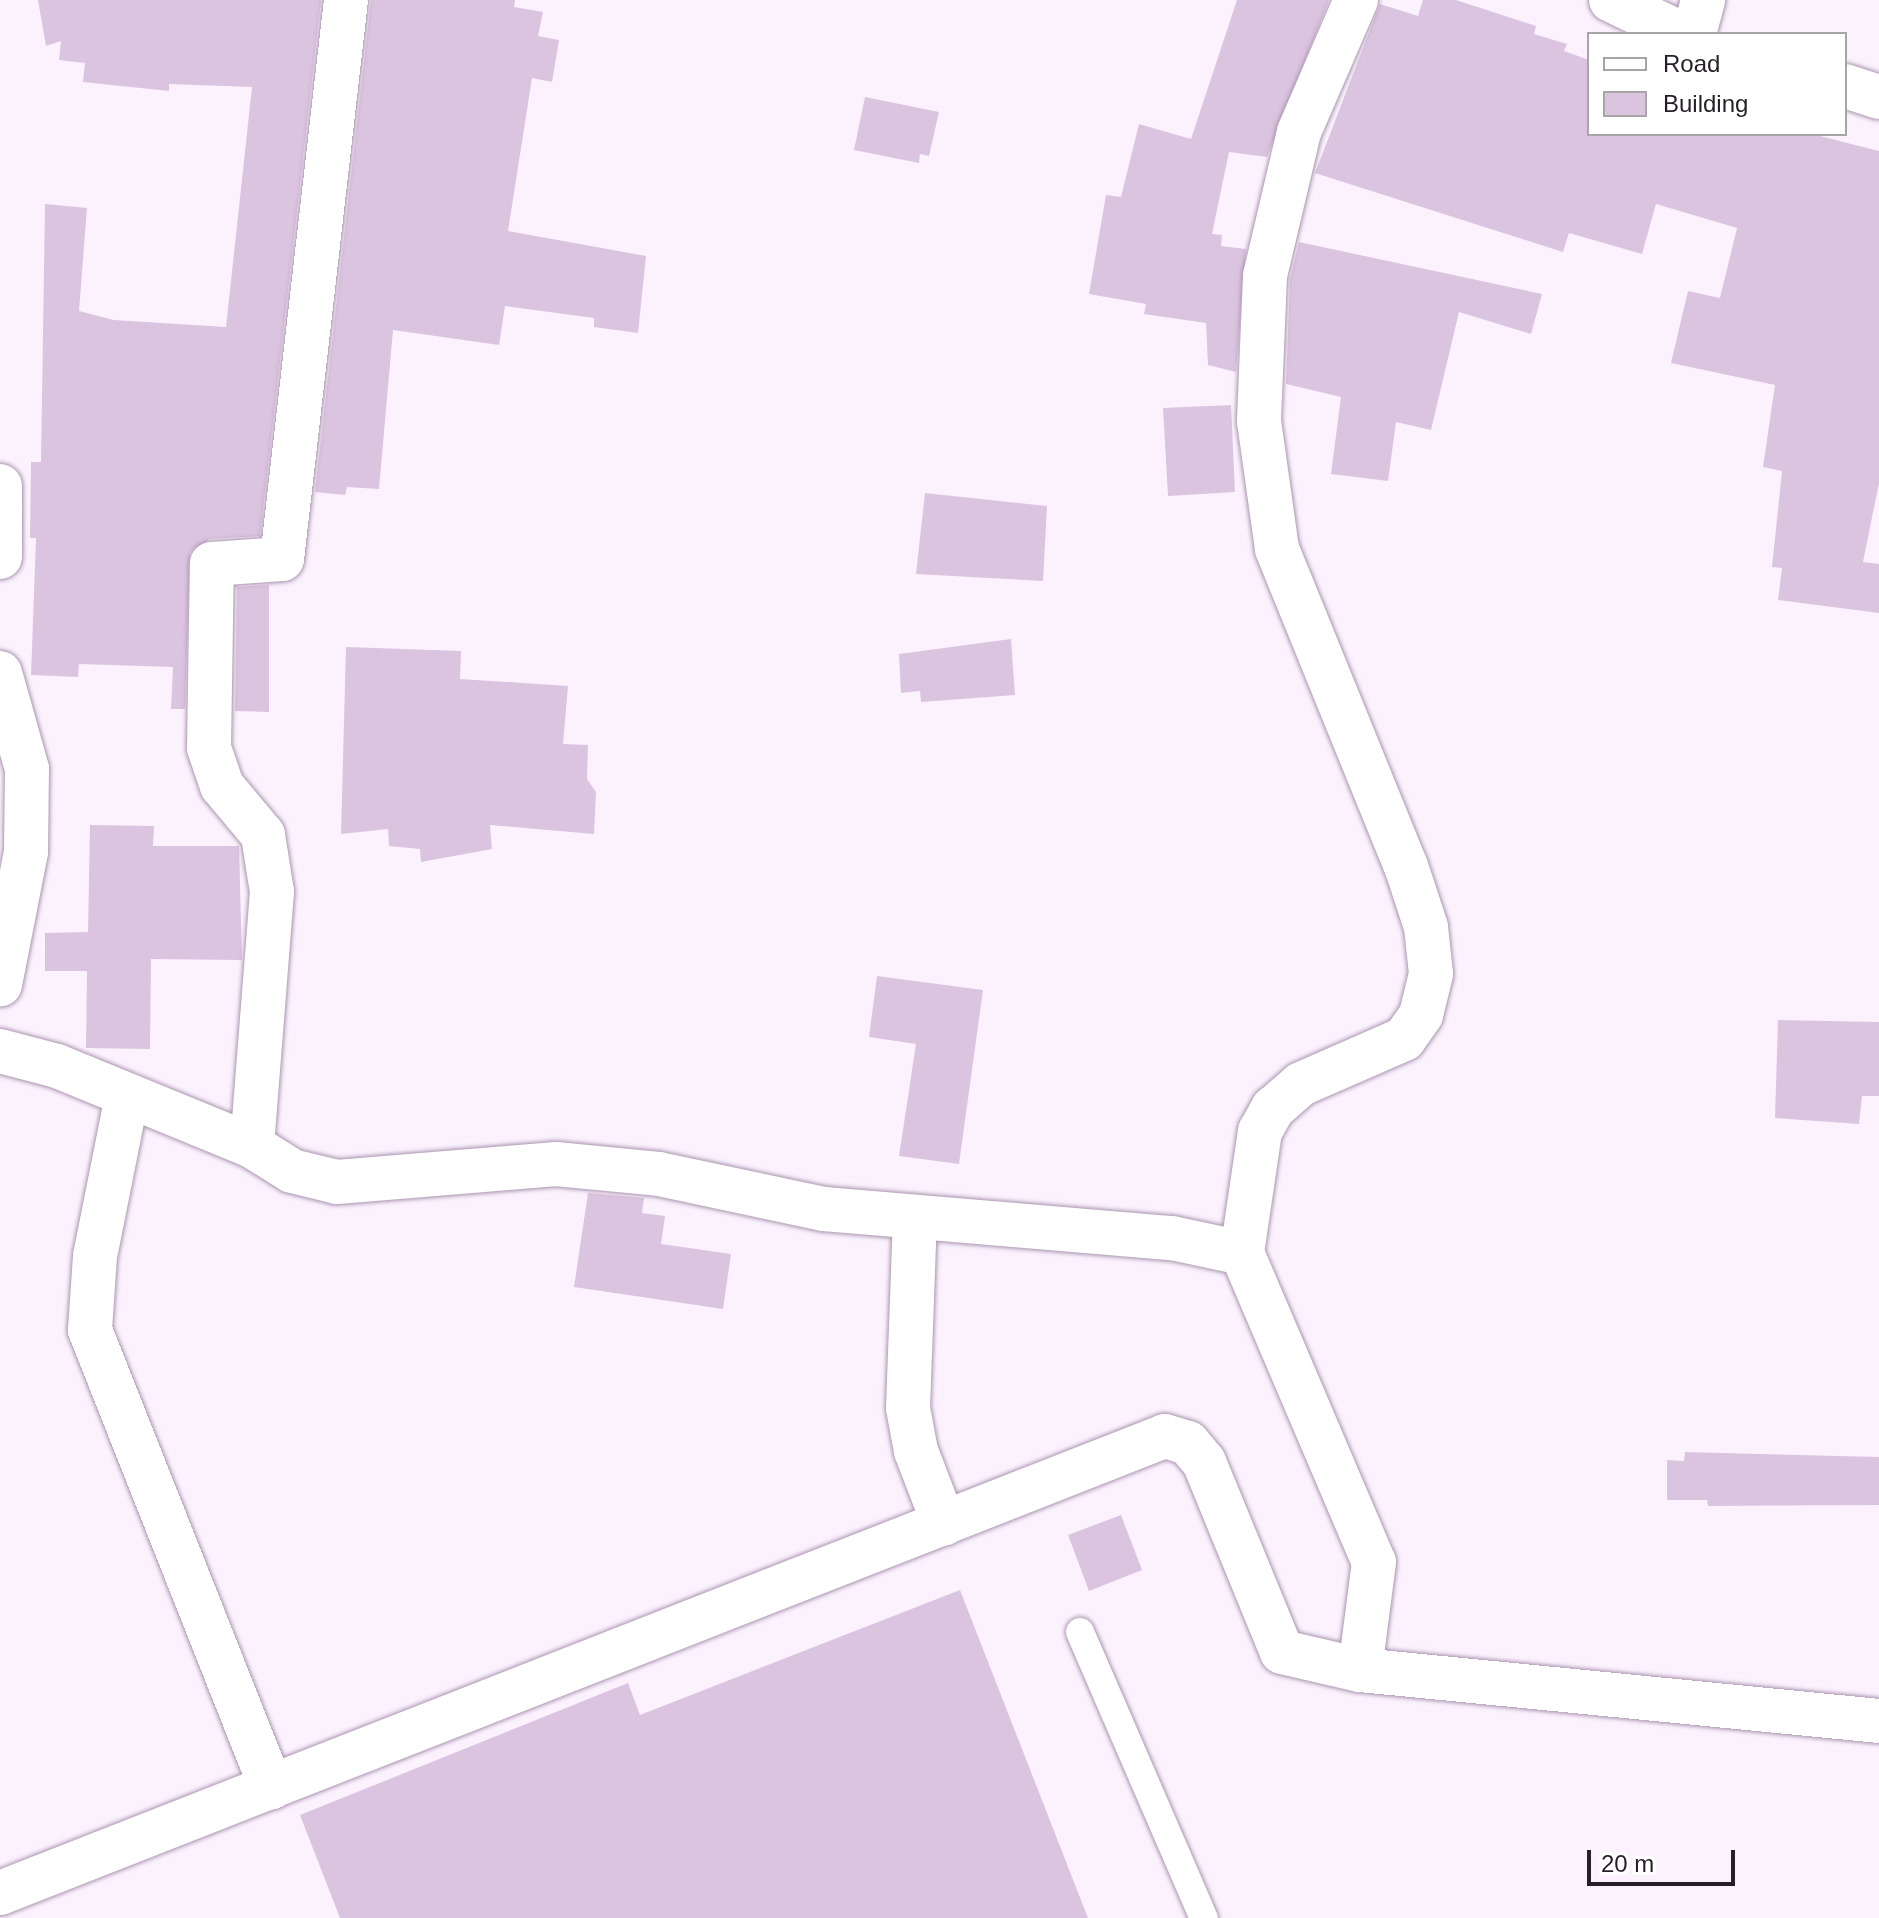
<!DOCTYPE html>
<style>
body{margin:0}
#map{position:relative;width:1879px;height:1918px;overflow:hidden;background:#fcf2fe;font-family:Helvetica,sans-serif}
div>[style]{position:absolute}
.building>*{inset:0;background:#dbc4e0}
.roads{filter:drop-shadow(0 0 2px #ab95b0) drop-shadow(0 0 2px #ab95b0)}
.lane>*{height:28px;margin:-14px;padding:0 14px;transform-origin:14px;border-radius:14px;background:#fff}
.street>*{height:44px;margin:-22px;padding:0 22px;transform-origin:22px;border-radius:22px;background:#fff}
.secondary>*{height:44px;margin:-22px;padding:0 22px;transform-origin:22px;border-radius:22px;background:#fff}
span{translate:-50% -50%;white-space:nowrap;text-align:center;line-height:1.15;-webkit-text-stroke:6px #fff;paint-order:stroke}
.legend{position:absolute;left:1587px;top:32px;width:260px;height:104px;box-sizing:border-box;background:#fff;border:2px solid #a8a5a9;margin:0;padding:10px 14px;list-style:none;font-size:24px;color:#261e28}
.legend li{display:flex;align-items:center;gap:16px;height:40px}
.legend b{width:40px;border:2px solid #a8a5a9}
.scale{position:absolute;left:1587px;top:1850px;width:148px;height:36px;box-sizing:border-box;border:4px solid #261e28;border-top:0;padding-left:10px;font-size:24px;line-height:28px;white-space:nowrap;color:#261e28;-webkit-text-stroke:6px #fff;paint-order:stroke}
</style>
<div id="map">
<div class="building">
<div style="clip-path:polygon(38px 0,321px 0,260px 536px,210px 539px,190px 552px,185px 709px,171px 709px,173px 667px,79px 664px,78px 677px,31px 675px,36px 538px,30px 538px,31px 462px,41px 462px,45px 204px,87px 208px,79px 311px,114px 320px,226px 327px,252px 87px,169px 84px,169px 91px,83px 82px,85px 63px,59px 60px,61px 41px,46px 46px)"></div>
<div style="clip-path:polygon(371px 0,515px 0,514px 7px,543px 12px,538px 36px,559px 40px,552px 82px,532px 78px,508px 231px,646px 256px,638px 333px,594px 327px,594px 318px,505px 306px,499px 345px,393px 330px,379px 489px,347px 487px,345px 495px,315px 492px)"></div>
<div style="clip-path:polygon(1237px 0,1329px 0,1267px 157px,1229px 152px,1212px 234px,1222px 235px,1221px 246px,1246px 249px,1236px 372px,1208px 365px,1206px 323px,1144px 314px,1146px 304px,1089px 294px,1106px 195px,1121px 197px,1139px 124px,1191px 139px)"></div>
<div style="clip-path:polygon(1423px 0,1456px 0,1536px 26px,1534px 34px,1567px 44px,1564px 51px,1589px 60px,1589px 134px,1812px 134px,1879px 151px,1879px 483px,1863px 562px,1879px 564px,1879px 613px,1778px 600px,1782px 568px,1772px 567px,1782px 471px,1763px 467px,1775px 385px,1671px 363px,1688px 291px,1720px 298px,1737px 228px,1656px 204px,1642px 254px,1569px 233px,1563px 252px,1315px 173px,1380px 4px,1418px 16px)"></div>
<div style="clip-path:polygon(865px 97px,939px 112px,929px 156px,920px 154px,919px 163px,854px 150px)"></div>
<div style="clip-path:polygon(1299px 242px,1542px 294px,1531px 334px,1459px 312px,1431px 430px,1396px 422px,1388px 481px,1331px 474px,1341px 397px,1286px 384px,1290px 279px)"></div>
<div style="clip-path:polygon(1231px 405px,1235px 492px,1168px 496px,1163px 408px)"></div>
<div style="clip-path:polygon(925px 493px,1047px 506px,1043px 581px,916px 574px)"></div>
<div style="clip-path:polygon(269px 585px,269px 712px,235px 711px,237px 587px)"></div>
<div style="clip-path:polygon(1011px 639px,1015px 695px,921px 702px,920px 691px,901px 693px,899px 654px)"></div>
<div style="clip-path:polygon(346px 647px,461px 651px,460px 679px,568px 686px,563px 744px,588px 745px,587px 779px,596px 792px,594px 834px,490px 825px,492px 849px,421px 862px,420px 849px,389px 846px,388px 829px,341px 834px)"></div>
<div style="clip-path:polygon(90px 825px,154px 826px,153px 846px,239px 846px,242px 960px,151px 959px,150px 1049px,86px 1048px,87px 971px,45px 971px,45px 933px,88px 932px)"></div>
<div style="clip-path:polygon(877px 976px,983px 990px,959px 1164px,899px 1156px,916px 1044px,869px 1037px)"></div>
<div style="clip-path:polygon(1778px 1020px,1879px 1022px,1879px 1096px,1862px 1096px,1859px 1124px,1775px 1118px)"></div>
<div style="clip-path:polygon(588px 1193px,644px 1198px,642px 1213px,665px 1216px,661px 1244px,731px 1254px,723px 1309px,574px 1287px)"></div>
<div style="clip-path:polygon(1685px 1452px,1879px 1457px,1879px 1505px,1708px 1506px,1707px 1500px,1667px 1500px,1667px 1460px,1684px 1461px)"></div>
<div style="clip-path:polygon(1121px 1515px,1142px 1570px,1089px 1591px,1068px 1535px)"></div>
<div style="clip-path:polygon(960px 1590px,1088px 1918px,340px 1918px,300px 1815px,628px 1683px,640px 1715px)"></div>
</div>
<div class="roads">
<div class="lane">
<div style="left:1080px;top:1632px;width:312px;rotate:66.6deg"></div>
</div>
<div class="street">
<div style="left:1356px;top:0;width:144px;rotate:113.4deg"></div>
<div style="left:1299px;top:132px;width:148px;rotate:103.3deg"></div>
<div style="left:1265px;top:276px;width:145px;rotate:92.4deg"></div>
<div style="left:1259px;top:421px;width:129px;rotate:82deg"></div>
<div style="left:1277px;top:549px;width:342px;rotate:67.9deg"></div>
<div style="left:1406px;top:866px;width:64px;rotate:71.8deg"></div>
<div style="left:1426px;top:927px;width:47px;rotate:83.9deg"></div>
<div style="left:1431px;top:974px;width:42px;rotate:103.7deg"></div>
<div style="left:1421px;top:1015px;width:29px;rotate:125deg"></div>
<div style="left:1404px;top:1039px;width:112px;rotate:156.4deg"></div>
<div style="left:1301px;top:1084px;width:37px;rotate:139deg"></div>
<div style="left:1273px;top:1108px;width:26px;rotate:119deg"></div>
<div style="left:1260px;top:1131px;width:123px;rotate:98.4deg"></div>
<div style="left:1242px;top:1253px;width:336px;rotate:66.9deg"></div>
<div style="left:1374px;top:1562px;width:109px;rotate:97.4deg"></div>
<div style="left:1694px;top:34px;width:35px;rotate:-75deg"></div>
<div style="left:0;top:486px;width:71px;rotate:90deg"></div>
<div style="left:0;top:673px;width:100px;rotate:74.3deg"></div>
<div style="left:27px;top:769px;width:83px;rotate:90.7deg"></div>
<div style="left:26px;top:852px;width:135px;rotate:101.1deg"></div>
<div style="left:0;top:1051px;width:59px;rotate:14.7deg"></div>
<div style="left:57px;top:1066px;width:211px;rotate:22.3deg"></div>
<div style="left:252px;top:1146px;width:47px;rotate:32deg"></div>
<div style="left:292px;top:1171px;width:46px;rotate:13.7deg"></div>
<div style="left:337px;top:1182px;width:220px;rotate:-4.7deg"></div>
<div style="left:556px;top:1164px;width:103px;rotate:5.5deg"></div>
<div style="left:659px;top:1174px;width:169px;rotate:12deg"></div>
<div style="left:824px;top:1209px;width:349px;rotate:4.8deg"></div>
<div style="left:1172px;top:1238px;width:72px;rotate:12.1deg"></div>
<div style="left:127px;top:1096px;width:163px;rotate:101.3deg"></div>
<div style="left:95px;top:1256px;width:74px;rotate:93.9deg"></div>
<div style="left:90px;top:1330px;width:492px;rotate:68.4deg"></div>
<div style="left:252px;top:1146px;width:255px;rotate:-85.5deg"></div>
<div style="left:272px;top:892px;width:58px;rotate:-99deg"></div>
<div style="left:263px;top:835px;width:64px;rotate:-129.9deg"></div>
<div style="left:222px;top:786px;width:40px;rotate:-108.9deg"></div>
<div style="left:209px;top:748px;width:184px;rotate:-89.1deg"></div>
<div style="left:212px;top:564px;width:70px;rotate:-4.1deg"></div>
<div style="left:282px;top:559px;width:563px;rotate:-83.47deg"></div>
<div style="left:915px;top:1217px;width:191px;rotate:92.1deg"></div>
<div style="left:908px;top:1408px;width:44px;rotate:79.5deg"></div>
<div style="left:916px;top:1451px;width:78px;rotate:69deg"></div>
</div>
<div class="secondary">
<div style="left:1611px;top:0;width:79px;rotate:25.6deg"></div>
<div style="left:1845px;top:86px;width:36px;rotate:18deg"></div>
<div style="left:0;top:1893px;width:1251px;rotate:-21.42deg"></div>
<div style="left:1165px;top:1436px;width:24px;rotate:17deg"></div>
<div style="left:1188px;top:1443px;width:25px;rotate:50deg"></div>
<div style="left:1204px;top:1462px;width:205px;rotate:67.7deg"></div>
<div style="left:1282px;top:1652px;width:80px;rotate:13deg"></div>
<div style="left:1360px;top:1670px;width:521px;rotate:5.61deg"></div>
</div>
</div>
<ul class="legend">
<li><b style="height:10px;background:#fff"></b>Road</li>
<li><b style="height:22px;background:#dbc4e0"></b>Building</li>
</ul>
<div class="scale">20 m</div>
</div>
